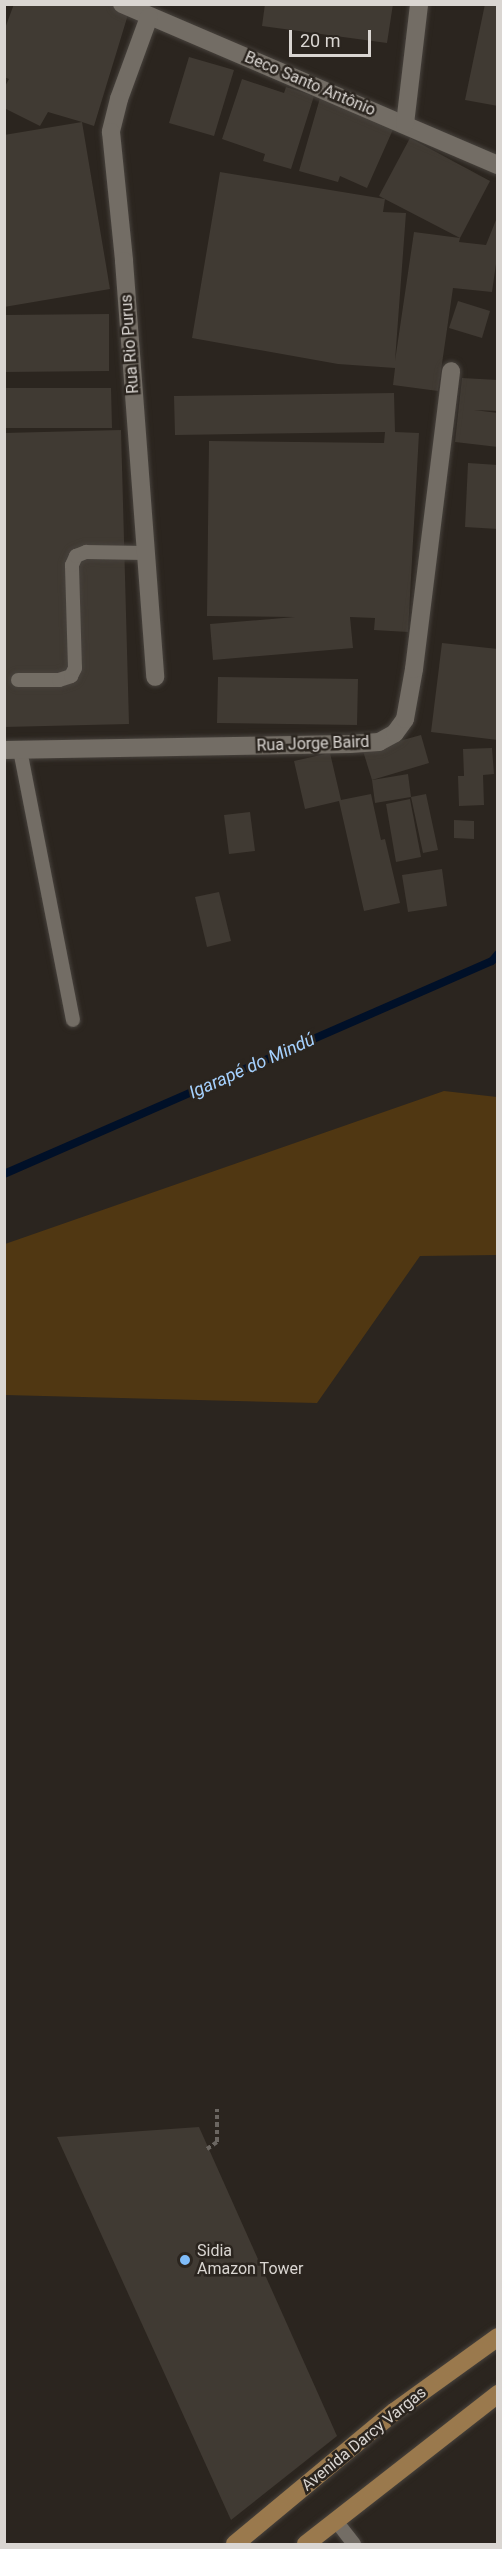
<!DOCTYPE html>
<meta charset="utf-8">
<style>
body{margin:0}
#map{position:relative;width:502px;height:2549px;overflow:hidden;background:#2b251f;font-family:Roboto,sans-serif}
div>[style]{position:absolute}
.green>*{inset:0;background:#503712}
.stream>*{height:8px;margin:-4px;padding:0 4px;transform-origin:4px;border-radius:4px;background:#001028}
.building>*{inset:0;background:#403a33}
.path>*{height:4px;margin-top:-2px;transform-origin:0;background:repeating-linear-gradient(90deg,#6b6661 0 4.5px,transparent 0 7.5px)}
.roads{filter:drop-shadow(0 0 2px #47423d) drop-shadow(0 0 2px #47423d)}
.service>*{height:14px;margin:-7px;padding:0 7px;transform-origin:7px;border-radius:7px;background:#736d65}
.minor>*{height:18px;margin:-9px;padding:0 9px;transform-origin:9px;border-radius:9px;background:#736d65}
.primary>*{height:18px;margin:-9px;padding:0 9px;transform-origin:9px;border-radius:9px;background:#9a794d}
.dots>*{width:16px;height:16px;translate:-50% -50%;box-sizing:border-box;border:3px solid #2b251f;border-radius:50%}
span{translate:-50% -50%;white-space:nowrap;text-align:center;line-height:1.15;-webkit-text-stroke:5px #2b251f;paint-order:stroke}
.street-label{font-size:16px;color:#dad6d2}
.poi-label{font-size:16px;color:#dad6d2}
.left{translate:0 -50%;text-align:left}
.water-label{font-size:18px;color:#a6d2ff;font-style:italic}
.frame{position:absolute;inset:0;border:6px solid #dad6d2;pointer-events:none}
.scale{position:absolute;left:289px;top:30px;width:82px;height:27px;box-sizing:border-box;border:3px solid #dad6d2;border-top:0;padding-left:8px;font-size:18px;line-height:21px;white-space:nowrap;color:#dad6d2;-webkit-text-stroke:4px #2b251f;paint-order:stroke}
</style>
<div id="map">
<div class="green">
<div style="clip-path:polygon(444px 1091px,497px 1097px,497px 1255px,420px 1256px,317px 1403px,5px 1395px,5px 1244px)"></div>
</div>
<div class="stream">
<div style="left:4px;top:1174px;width:532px;rotate:-23.58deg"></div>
<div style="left:492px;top:961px;width:9px;rotate:-49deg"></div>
</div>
<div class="building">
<div style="clip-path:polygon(14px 4px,118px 4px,130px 8px,94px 126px,82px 122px,110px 289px,4px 307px,4px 135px,82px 122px,48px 112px,40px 126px,4px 108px,4px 88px,9px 79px,4px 77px,4px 31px)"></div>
<div style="clip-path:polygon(265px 4px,393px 4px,387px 43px,262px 26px)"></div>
<div style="clip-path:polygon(485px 4px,498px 4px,498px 106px,465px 100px)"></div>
<div style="clip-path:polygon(189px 57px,234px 70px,214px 136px,169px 123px)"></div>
<div style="clip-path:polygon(242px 79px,284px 93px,286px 87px,314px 96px,291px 169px,263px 161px,265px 154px,222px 139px)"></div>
<div style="clip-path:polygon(320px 98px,395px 125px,367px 188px,340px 176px,338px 182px,299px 171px)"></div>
<div style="clip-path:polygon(410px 138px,490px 181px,460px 238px,379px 196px)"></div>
<div style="clip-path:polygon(220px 172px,385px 199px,383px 212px,406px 213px,395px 361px,414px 232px,460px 238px,459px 242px,486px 245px,498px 215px,498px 250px,492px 292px,453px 288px,438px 391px,393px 385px,395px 368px,338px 364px,192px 338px)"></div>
<div style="clip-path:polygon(458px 301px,490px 311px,482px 338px,449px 328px)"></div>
<div style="clip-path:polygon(109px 314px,109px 371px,4px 372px,4px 315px)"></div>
<div style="clip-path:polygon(462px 378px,498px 380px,498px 411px,474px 410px,498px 413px,498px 447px,455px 442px)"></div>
<div style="clip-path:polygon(4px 388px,111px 388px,112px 428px,4px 428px)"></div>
<div style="clip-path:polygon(394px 393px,395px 432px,419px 433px,408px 632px,374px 630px,375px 618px,350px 617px,353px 648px,213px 660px,210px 624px,295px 617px,207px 616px,209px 441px,384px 443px,385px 432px,175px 435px,174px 396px)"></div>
<div style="clip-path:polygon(121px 430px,129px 724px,4px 727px,4px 433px)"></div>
<div style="clip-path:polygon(468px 463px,498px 465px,498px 529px,465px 527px)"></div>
<div style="clip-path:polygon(442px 643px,498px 649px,498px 740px,431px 732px)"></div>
<div style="clip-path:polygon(218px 677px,358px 679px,357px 725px,217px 723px)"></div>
<div style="clip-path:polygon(421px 735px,429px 763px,372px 780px,363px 751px)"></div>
<div style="clip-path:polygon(492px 748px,494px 774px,483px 775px,484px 805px,459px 806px,458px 776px,464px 776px,463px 749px)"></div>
<div style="clip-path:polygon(330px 753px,341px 800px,371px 794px,381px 840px,385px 839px,400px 903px,364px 911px,339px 801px,305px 809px,294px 761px)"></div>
<div style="clip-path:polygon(408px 774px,411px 797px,426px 794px,438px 850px,423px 853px,411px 797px,375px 803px,372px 780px)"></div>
<div style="clip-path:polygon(410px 799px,421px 857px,396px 862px,386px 804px)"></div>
<div style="clip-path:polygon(250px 812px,255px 851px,229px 854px,224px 815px)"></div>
<div style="clip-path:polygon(454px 820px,474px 821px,474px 839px,454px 838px)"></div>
<div style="clip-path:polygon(442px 869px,447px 906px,408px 912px,402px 875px)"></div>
<div style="clip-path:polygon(219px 892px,231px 941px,207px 947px,195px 897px)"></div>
<div style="clip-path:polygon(199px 2127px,337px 2436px,231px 2520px,57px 2137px)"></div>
</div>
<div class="path">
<div style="left:207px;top:2149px;width:12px;rotate:-35deg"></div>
<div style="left:217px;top:2142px;width:33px;rotate:-90deg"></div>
</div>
<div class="roads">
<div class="service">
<div style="left:18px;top:680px;width:41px"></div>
<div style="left:59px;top:680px;width:13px;rotate:-18deg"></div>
<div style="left:71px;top:676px;width:9px;rotate:-63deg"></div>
<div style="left:75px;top:668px;width:103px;rotate:-91.7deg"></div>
<div style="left:72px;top:565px;width:10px;rotate:-66deg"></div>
<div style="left:76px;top:556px;width:11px;rotate:-22deg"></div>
<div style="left:86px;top:552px;width:59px;rotate:1deg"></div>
<div style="left:20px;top:750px;width:275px;rotate:78.9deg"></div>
<div style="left:336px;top:2521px;width:29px;rotate:52deg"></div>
</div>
<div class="minor">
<div style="left:122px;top:4px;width:409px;rotate:23.2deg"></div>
<div style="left:149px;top:17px;width:87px;rotate:110.1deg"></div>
<div style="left:119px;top:99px;width:34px;rotate:104deg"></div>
<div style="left:111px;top:132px;width:130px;rotate:84.2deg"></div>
<div style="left:124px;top:261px;width:417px;rotate:85.7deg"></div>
<div style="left:405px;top:124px;width:121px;rotate:-83.3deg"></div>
<div style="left:4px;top:750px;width:346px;rotate:-1deg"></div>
<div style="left:350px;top:744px;width:29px;rotate:-4deg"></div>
<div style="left:379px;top:742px;width:18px;rotate:-29deg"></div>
<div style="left:395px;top:733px;width:17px;rotate:-54deg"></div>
<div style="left:405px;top:719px;width:51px;rotate:-79.8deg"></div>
<div style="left:414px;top:669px;width:300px;rotate:-82.9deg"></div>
</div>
<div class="primary">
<div style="left:235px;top:2544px;width:207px;rotate:-39.7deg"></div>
<div style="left:394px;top:2412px;width:128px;rotate:-35.8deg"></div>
<div style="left:306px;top:2544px;width:244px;rotate:-38deg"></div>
</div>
</div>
<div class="dots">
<div style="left:185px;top:2260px;background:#80bdfa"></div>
</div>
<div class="street-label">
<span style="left:310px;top:84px;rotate:23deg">Beco Santo Antônio</span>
<span style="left:130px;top:344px;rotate:-94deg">Rua Rio Purus</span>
<span style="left:313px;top:744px;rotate:-2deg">Rua Jorge Baird</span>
<span style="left:364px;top:2439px;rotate:-39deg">Avenida Darcy Vargas</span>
</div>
<div class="poi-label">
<span class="left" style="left:197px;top:2260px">Sidia<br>Amazon Tower</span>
</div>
<div class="water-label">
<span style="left:252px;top:1066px;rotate:-24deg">Igarapé do Mindú</span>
</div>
<div class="frame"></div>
<div class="scale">20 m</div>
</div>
